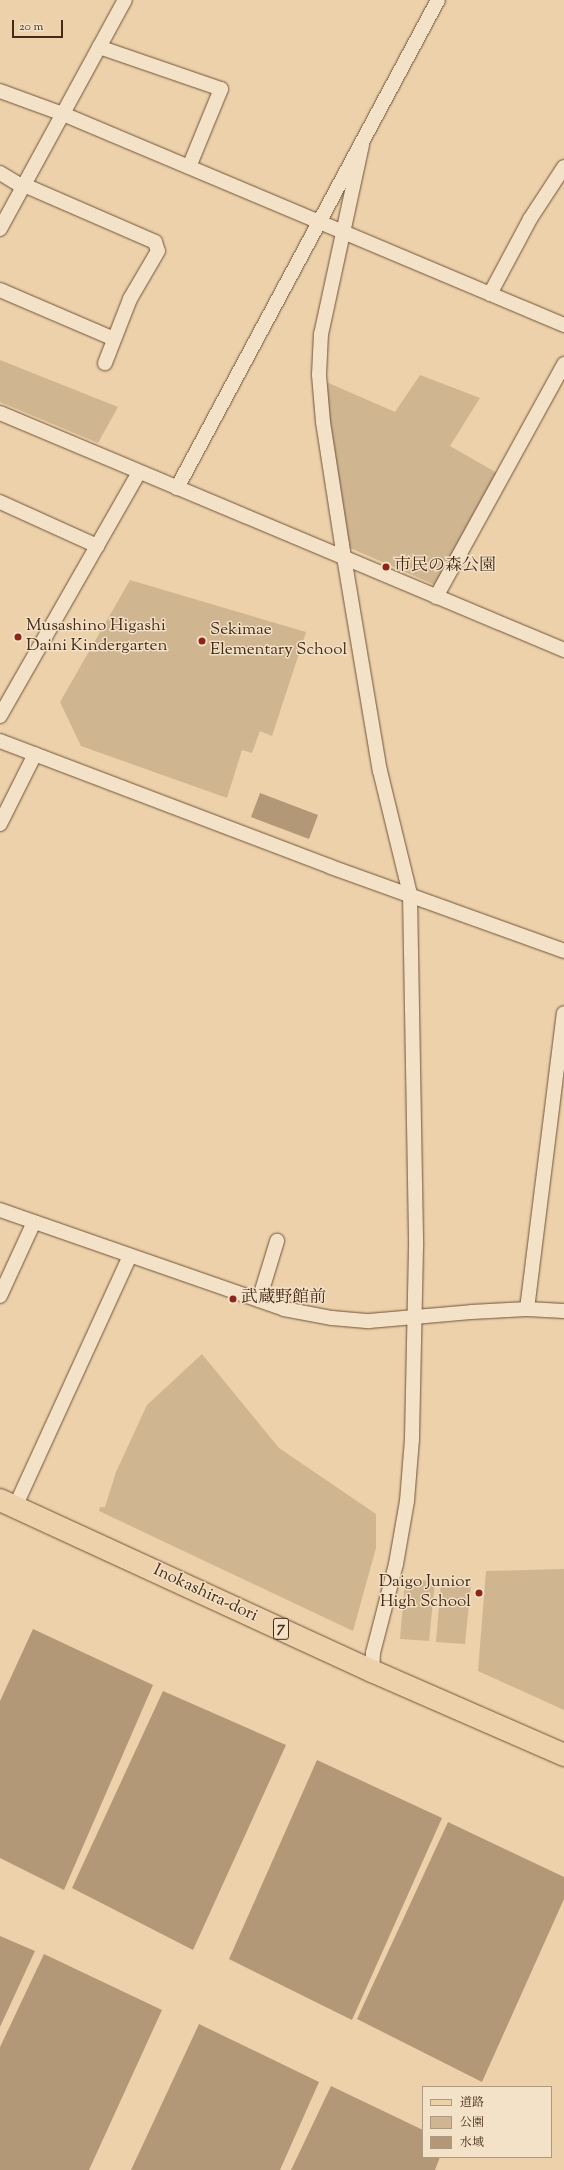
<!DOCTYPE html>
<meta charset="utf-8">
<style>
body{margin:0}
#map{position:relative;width:564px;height:2170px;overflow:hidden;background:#ecd1aa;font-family:"Sorts Mill Goudy","Noto Serif JP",serif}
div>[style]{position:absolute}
.green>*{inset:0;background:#d0b591}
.water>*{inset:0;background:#b39877}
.roads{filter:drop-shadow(0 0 1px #6f543a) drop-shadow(0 0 1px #6f543a)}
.street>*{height:14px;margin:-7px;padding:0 7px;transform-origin:7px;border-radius:7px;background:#f3e1c8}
.primary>*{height:22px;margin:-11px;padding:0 11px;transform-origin:11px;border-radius:11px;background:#ecd1aa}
.dots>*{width:11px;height:11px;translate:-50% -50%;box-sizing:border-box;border:2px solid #f3e1c8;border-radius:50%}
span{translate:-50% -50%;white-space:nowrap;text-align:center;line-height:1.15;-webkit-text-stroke:3px #f3e1c8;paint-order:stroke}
.shield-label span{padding:1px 3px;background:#f3e1c8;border:1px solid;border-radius:3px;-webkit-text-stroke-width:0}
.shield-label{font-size:16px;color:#452a15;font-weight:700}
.poi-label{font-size:17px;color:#452a15}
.left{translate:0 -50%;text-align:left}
.right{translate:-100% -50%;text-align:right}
.street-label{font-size:17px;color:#452a15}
.legend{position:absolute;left:422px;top:2086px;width:130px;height:72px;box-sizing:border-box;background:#f3e1c8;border:1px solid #ad9880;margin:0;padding:5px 7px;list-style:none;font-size:12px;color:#452a15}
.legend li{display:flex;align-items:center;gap:8px;height:20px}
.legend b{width:20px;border:1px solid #ad9880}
.scale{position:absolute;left:12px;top:20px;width:51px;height:18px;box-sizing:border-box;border:2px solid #452a15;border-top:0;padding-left:5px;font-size:12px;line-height:14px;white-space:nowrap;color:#452a15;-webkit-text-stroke:3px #f3e1c8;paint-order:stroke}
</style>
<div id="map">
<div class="green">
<div style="clip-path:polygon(0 360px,118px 407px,98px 443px,0 402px)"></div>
<div style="clip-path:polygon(420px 375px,480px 398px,450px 446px,497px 473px,435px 585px,348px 547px,324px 381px,395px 412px)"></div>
<div style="clip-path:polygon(130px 580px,306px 632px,272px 736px,260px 731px,252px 753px,242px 750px,227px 798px,81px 746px,60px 702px)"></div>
<div style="clip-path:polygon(202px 1354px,279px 1448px,376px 1514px,376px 1548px,353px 1631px,99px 1511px,100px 1507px,105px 1507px,116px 1472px,147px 1405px)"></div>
<div style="clip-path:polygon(564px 1569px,564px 1710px,478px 1671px,486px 1571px)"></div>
<div style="clip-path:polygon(405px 1579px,435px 1581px,429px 1641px,400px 1639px)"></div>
<div style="clip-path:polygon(441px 1582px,471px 1584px,465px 1644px,436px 1642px)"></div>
</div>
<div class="water">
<div style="clip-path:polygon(260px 793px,318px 815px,309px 839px,251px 817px)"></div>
<div style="clip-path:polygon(33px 1629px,153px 1685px,64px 1890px,0 1858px,0 1701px)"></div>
<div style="clip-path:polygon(163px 1691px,286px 1745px,193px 1950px,72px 1888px)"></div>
<div style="clip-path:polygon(317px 1760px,442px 1818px,352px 2020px,229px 1959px)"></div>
<div style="clip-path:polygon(448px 1822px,564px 1877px,564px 1899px,482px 2082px,357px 2019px)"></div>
<div style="clip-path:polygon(0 1936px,35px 1951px,0 2027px)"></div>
<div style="clip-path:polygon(44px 1954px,162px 2010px,89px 2170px,0 2170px,0 2047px)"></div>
<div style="clip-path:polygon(199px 2024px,319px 2082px,280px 2170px,131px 2170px)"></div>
<div style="clip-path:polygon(331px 2086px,423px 2130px,423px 2157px,440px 2157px,435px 2170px,291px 2170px)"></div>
</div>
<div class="roads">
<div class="street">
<div style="left:99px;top:47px;width:129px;rotate:19deg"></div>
<div style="left:221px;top:89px;width:84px;rotate:112.3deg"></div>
<div style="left:0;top:91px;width:67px;rotate:20.1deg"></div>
<div style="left:63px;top:114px;width:544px;rotate:22.84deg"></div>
<div style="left:362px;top:145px;width:193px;rotate:102.2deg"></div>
<div style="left:321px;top:334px;width:41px;rotate:92.8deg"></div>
<div style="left:319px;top:375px;width:47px;rotate:85.1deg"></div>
<div style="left:323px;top:422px;width:124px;rotate:81.2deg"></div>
<div style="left:342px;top:545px;width:229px;rotate:80.5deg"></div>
<div style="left:380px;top:771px;width:127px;rotate:76.3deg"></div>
<div style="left:410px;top:894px;width:353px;rotate:89deg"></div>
<div style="left:416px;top:1247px;width:192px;rotate:91.2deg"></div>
<div style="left:412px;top:1439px;width:62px;rotate:94.6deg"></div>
<div style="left:407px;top:1501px;width:64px;rotate:99.9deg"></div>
<div style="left:396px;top:1564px;width:92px;rotate:104.5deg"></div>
<div style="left:373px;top:1653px;width:18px;rotate:93deg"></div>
<div style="left:0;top:173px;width:27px;rotate:31deg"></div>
<div style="left:24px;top:185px;width:143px;rotate:23.5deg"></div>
<div style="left:155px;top:242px;width:9px;rotate:72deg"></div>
<div style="left:158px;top:251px;width:56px;rotate:120.3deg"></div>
<div style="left:130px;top:299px;width:69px;rotate:111.3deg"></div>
<div style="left:0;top:229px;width:261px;rotate:-61.4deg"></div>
<div style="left:0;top:290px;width:122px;rotate:23.2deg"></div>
<div style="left:490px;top:294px;width:85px;rotate:-61.9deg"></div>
<div style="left:530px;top:219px;width:62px;rotate:-56.8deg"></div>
<div style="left:0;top:413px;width:612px;rotate:22.79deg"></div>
<div style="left:177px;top:488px;width:553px;rotate:-61.86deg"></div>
<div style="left:0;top:502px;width:107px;rotate:24.4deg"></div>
<div style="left:436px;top:597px;width:266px;rotate:-61.2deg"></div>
<div style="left:0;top:716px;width:281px;rotate:-60.3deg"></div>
<div style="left:0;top:741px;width:354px;rotate:20.8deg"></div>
<div style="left:331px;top:867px;width:248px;rotate:19.8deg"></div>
<div style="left:0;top:824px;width:78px;rotate:-63.4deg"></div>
<div style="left:0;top:1210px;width:301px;rotate:19.2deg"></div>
<div style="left:284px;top:1309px;width:49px;rotate:10.6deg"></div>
<div style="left:332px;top:1318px;width:37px;rotate:5deg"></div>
<div style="left:369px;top:1321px;width:102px;rotate:-5deg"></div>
<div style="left:471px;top:1312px;width:56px;rotate:-3.1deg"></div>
<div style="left:527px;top:1309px;width:37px;rotate:3deg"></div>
<div style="left:0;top:1296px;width:81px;rotate:-65.3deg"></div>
<div style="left:259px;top:1300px;width:62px;rotate:-73deg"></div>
<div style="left:527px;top:1309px;width:298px;rotate:-82.9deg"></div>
<div style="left:15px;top:1507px;width:276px;rotate:-65.4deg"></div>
</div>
<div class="primary">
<div style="left:0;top:1500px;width:409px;rotate:24.7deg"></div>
<div style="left:372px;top:1671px;width:210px;rotate:23.6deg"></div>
</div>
</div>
<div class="dots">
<div style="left:386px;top:567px;background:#8f2418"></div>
<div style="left:18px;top:637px;background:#8f2418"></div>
<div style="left:202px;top:641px;background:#8f2418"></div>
<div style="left:233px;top:1299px;background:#8f2418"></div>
<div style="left:479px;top:1593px;background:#8f2418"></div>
</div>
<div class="shield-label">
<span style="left:281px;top:1629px">7</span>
</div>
<div class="poi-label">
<span class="left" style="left:394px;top:567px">市民の森公園</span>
<span class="left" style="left:26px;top:637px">Musashino Higashi<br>Daini Kindergarten</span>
<span class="left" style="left:210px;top:641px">Sekimae<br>Elementary School</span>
<span class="left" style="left:241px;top:1299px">武蔵野館前</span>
<span class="right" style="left:471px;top:1593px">Daigo Junior<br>High School</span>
</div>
<div class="street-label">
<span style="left:205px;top:1594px;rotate:25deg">Inokashira-dori</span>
</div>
<ul class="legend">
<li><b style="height:5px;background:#ecd1aa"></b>道路</li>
<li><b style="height:11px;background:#d0b591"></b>公園</li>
<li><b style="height:11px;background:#b39877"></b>水域</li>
</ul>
<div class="scale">20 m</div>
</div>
